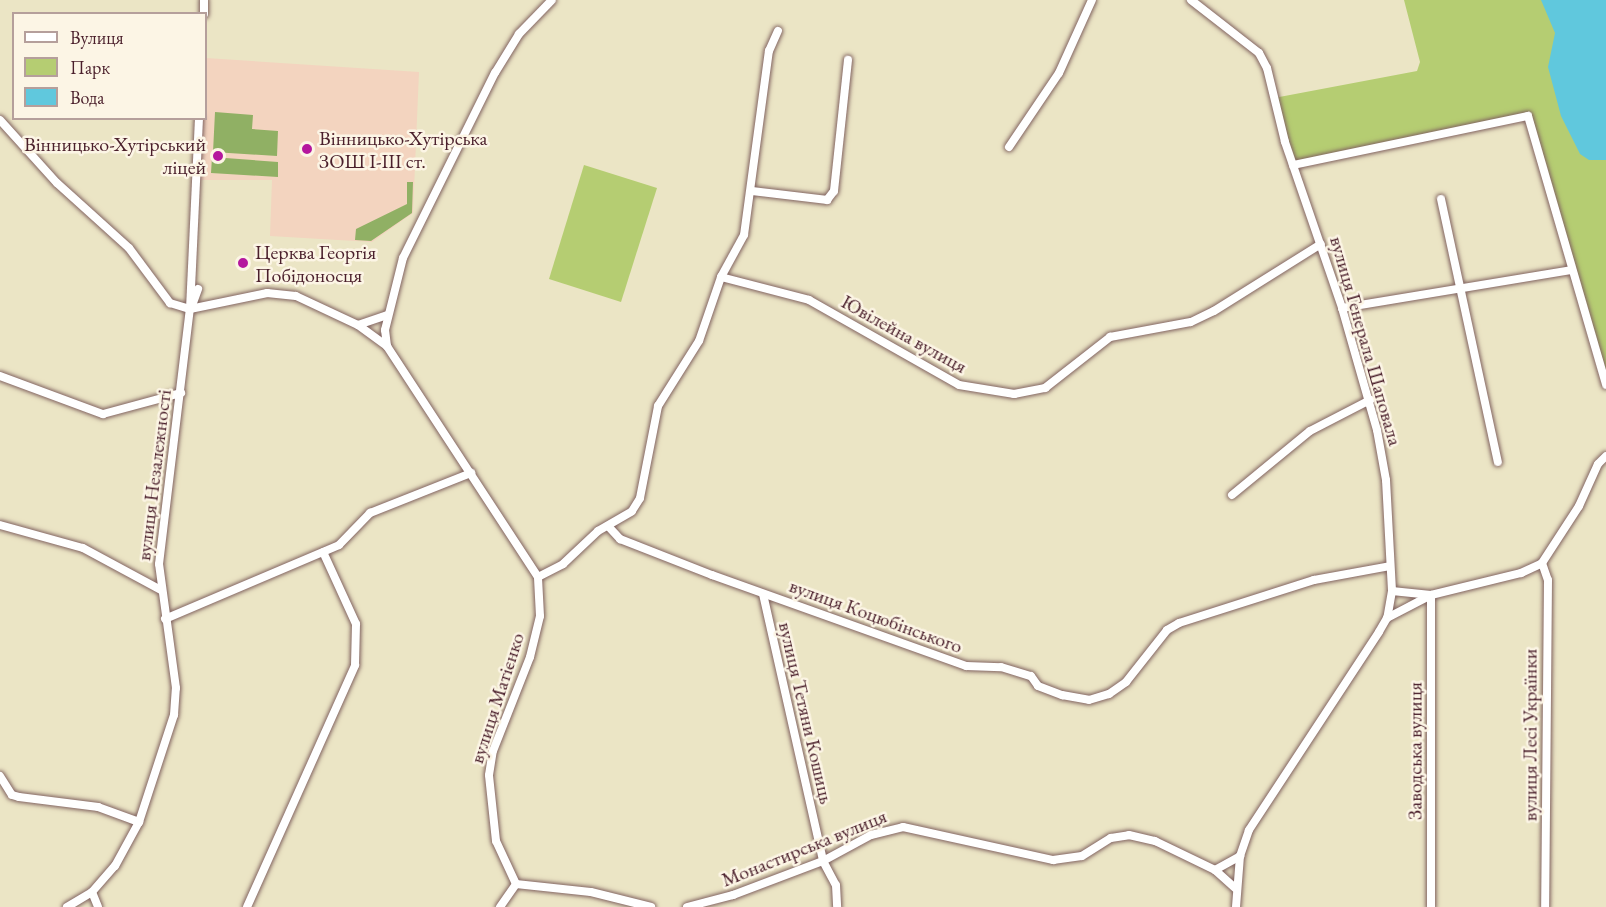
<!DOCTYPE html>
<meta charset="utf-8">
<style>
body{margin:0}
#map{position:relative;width:1606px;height:907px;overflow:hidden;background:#ebe5c5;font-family:"EB Garamond",serif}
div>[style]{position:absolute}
.built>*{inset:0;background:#f3d4bf}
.green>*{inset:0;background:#b5cd72}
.forest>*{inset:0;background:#90b064}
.water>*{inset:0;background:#60c8dd}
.roads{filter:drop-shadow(0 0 2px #826461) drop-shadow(0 0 2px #826461)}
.street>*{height:8px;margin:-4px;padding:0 4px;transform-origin:4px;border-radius:4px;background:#fff}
.dots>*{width:16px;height:16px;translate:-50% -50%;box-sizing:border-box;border:3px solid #fcf5e5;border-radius:50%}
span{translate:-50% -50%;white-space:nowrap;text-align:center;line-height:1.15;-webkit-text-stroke:5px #fcf5e5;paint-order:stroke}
.poi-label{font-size:20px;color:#4a1f2b}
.left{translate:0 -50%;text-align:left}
.right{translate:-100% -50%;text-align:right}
.street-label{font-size:20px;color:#4a1f2b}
.legend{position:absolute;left:12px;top:12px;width:195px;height:108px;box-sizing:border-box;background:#fcf5e5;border:2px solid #b59f9b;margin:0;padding:8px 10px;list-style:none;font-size:18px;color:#4a1f2b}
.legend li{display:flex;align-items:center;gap:12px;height:30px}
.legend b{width:30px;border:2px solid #b59f9b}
</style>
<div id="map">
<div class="built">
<div style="clip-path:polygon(206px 58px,419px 72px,413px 213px,372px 242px,270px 236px,272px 180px,196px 180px,199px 119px,206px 118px)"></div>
</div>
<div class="green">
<div style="clip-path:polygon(1404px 0,1606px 0,1606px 388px,1528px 116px,1293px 165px,1274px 98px,1417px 71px,1420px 62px)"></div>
<div style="clip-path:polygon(584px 165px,657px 188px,621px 302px,549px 279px)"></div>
</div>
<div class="forest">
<div style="clip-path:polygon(215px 112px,253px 115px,252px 129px,278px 131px,277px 156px,213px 152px)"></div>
<div style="clip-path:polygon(212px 157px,278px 162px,278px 177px,211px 173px)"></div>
<div style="clip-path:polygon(407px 182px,413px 182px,412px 213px,371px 241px,355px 240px,356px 229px,407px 204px)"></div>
</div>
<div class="water">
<div style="clip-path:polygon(1541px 0,1606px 0,1606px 160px,1589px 160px,1580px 154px,1561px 116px,1548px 67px,1555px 33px)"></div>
</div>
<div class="roads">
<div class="street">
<div style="left:1191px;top:0;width:86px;rotate:37.9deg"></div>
<div style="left:1259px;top:53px;width:17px;rotate:62deg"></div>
<div style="left:1267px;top:68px;width:76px;rotate:76.3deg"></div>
<div style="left:1285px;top:142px;width:176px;rotate:71deg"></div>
<div style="left:1342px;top:308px;width:127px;rotate:74deg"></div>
<div style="left:1377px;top:430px;width:51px;rotate:79.8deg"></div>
<div style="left:1386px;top:480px;width:111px;rotate:86.9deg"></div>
<div style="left:1392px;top:591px;width:27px;rotate:100deg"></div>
<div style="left:1387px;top:618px;width:16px;rotate:120deg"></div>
<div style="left:1379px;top:632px;width:237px;rotate:123.3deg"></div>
<div style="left:1249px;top:830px;width:28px;rotate:109deg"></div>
<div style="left:1240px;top:856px;width:51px;rotate:94.5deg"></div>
<div style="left:204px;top:14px;width:14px;rotate:-90deg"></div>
<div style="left:0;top:120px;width:85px;rotate:47.9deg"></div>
<div style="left:57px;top:183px;width:97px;rotate:42.1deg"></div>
<div style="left:129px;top:248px;width:69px;rotate:53.3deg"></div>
<div style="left:170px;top:303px;width:21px;rotate:17deg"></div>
<div style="left:190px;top:309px;width:79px;rotate:-11.7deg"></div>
<div style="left:267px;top:293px;width:29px;rotate:6deg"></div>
<div style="left:296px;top:296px;width:68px;rotate:25.1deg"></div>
<div style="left:358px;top:325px;width:36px;rotate:36deg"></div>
<div style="left:1009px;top:147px;width:89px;rotate:-56deg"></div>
<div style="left:1059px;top:73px;width:80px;rotate:-65.7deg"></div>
<div style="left:1293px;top:165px;width:240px;rotate:-11.8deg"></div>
<div style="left:1528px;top:116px;width:280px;rotate:73.8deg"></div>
<div style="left:752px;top:191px;width:76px;rotate:6.8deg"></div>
<div style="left:827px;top:200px;width:11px;rotate:-52deg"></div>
<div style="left:834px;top:191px;width:132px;rotate:-83.9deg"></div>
<div style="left:1441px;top:199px;width:269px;rotate:77.8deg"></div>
<div style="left:721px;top:277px;width:91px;rotate:14.6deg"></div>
<div style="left:809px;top:300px;width:172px;rotate:29.5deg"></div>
<div style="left:959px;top:385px;width:56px;rotate:9.3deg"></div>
<div style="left:1014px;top:394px;width:32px;rotate:-11deg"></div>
<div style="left:1045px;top:388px;width:83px;rotate:-38.1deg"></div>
<div style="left:1110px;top:337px;width:82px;rotate:-10.5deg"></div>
<div style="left:1191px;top:322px;width:25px;rotate:-26deg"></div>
<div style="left:1214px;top:311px;width:126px;rotate:-32.1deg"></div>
<div style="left:193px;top:303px;width:15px;rotate:-70deg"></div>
<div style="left:1342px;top:308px;width:232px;rotate:-9.4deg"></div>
<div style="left:358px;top:325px;width:31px;rotate:-19deg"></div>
<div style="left:0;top:376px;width:110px;rotate:20.3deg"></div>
<div style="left:103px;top:414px;width:81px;rotate:-15.1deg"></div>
<div style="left:1232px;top:495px;width:101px;rotate:-39.4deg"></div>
<div style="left:1310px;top:431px;width:68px;rotate:-27.3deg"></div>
<div style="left:0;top:525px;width:86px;rotate:15.5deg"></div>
<div style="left:83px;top:548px;width:89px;rotate:28.3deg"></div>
<div style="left:608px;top:526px;width:18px;rotate:47deg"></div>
<div style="left:620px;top:539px;width:99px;rotate:21.4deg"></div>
<div style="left:712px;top:575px;width:270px;rotate:19.7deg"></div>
<div style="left:966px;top:666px;width:35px;rotate:2deg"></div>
<div style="left:1001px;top:667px;width:31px;rotate:17deg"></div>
<div style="left:1031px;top:676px;width:12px;rotate:55deg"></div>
<div style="left:1038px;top:686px;width:26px;rotate:21deg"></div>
<div style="left:1062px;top:695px;width:27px;rotate:10deg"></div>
<div style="left:1089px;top:700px;width:21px;rotate:-17deg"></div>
<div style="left:1109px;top:694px;width:21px;rotate:-35deg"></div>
<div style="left:1126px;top:682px;width:66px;rotate:-51.7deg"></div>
<div style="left:1167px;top:630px;width:14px;rotate:-30deg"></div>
<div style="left:1179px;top:623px;width:142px;rotate:-17.7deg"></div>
<div style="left:1314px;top:580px;width:77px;rotate:-10.4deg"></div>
<div style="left:1542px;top:563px;width:18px;rotate:71deg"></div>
<div style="left:1548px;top:580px;width:327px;rotate:90.5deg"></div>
<div style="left:538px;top:577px;width:28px;rotate:-27deg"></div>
<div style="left:563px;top:564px;width:48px;rotate:-43.3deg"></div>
<div style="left:598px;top:531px;width:39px;rotate:-30deg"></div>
<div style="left:632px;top:511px;width:15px;rotate:-58deg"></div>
<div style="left:640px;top:498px;width:94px;rotate:-78.9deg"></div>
<div style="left:658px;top:406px;width:77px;rotate:-57.8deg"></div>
<div style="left:699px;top:341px;width:68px;rotate:-71deg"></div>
<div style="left:721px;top:277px;width:48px;rotate:-61.3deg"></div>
<div style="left:744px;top:235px;width:186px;rotate:-82.3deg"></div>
<div style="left:769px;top:51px;width:22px;rotate:-66deg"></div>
<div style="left:1392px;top:591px;width:39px;rotate:6deg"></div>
<div style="left:1431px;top:595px;width:312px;rotate:90deg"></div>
<div style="left:763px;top:594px;width:274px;rotate:77.3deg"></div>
<div style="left:823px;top:861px;width:27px;rotate:62deg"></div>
<div style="left:836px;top:885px;width:22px;rotate:87deg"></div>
<div style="left:1387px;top:618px;width:50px;rotate:-27.6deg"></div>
<div style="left:1431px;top:595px;width:93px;rotate:-13.7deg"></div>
<div style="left:1521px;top:573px;width:23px;rotate:-25deg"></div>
<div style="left:1542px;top:563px;width:68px;rotate:-57deg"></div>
<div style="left:1579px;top:506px;width:46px;rotate:-65.7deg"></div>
<div style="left:1598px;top:464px;width:11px;rotate:-45deg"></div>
<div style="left:165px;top:619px;width:189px;rotate:-23deg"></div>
<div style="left:339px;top:545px;width:45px;rotate:-45.9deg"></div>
<div style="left:370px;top:513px;width:109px;rotate:-21.6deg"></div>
<div style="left:0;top:776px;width:22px;rotate:58deg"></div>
<div style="left:12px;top:795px;width:7px;rotate:16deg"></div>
<div style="left:19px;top:797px;width:80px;rotate:7.2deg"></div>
<div style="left:98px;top:807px;width:44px;rotate:20.1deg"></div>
<div style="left:1215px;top:870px;width:29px;rotate:-29deg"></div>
<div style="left:516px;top:884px;width:47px;rotate:-114.9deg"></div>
<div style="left:496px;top:841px;width:66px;rotate:-96.1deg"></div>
<div style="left:489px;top:775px;width:24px;rotate:-81deg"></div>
<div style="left:493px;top:751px;width:101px;rotate:-68.5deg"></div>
<div style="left:530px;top:657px;width:42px;rotate:-76.3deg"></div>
<div style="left:540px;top:616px;width:39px;rotate:-93deg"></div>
<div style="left:538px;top:577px;width:276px;rotate:-123.2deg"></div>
<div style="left:387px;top:346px;width:16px;rotate:-97deg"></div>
<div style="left:385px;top:330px;width:74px;rotate:-76deg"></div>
<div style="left:403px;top:258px;width:207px;rotate:-63.6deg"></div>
<div style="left:495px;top:73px;width:46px;rotate:-58.4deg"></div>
<div style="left:519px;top:34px;width:47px;rotate:-45.9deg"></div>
<div style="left:516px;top:884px;width:75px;rotate:6.1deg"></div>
<div style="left:591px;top:892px;width:62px;rotate:14deg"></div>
<div style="left:92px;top:892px;width:16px;rotate:68deg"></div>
<div style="left:67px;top:907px;width:29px;rotate:-31deg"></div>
<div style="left:92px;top:892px;width:35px;rotate:-49deg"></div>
<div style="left:115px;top:866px;width:50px;rotate:-61.4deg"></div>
<div style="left:139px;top:822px;width:113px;rotate:-71.9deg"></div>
<div style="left:174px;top:715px;width:27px;rotate:-86deg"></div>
<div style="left:176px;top:688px;width:125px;rotate:-97.8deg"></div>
<div style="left:159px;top:564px;width:257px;rotate:-83.1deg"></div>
<div style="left:190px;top:309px;width:191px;rotate:-87.3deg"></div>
<div style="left:247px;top:907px;width:265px;rotate:-65.9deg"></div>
<div style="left:355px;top:665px;width:41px;rotate:-88.6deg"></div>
<div style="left:356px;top:624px;width:79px;rotate:-114.6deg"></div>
<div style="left:500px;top:907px;width:28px;rotate:-55deg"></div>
<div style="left:687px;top:907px;width:48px;rotate:-14.6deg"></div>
<div style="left:733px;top:895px;width:96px;rotate:-20.7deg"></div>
<div style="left:823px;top:861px;width:55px;rotate:-28.4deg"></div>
<div style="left:871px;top:835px;width:33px;rotate:-14deg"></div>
<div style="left:903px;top:827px;width:154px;rotate:12.4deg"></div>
<div style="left:1053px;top:860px;width:29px;rotate:-8deg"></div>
<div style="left:1082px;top:856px;width:34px;rotate:-32deg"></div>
<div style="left:1111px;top:838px;width:18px;rotate:-9deg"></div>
<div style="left:1129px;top:835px;width:27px;rotate:13deg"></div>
<div style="left:1155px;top:841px;width:67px;rotate:25.8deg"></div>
<div style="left:1215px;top:870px;width:27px;rotate:42deg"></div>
</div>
</div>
<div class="dots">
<div style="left:307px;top:149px;background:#b5179e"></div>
<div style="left:218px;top:156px;background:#b5179e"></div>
<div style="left:243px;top:263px;background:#b5179e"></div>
</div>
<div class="poi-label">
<span class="left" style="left:319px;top:150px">Вінницько-Хутірська<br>ЗОШ І-ІІІ ст.</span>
<span class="right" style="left:206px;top:156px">Вінницько-Хутірський<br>ліцей</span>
<span class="left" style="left:255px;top:264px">Церква Георгія<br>Побідоносця</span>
</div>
<div class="street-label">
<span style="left:904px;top:334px;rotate:29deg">Ювілейна вулиця</span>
<span style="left:1366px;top:341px;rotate:74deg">вулиця Генерала Шаповала</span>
<span style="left:154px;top:475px;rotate:-83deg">вулиця Незалежності</span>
<span style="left:876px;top:616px;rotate:20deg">вулиця Коцюбінського</span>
<span style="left:497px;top:698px;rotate:-72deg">вулиця Матієнко</span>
<span style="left:806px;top:713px;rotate:77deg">вулиця Тетяни Кошиць</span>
<span style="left:1530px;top:735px;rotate:-90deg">вулиця Лесі Українки</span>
<span style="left:1415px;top:751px;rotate:-90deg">Заводська вулиця</span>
<span style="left:804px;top:848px;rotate:-22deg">Монастирська вулиця</span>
</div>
<ul class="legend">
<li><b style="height:8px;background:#fff"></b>Вулиця</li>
<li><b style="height:16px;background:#b5cd72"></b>Парк</li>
<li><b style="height:16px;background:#60c8dd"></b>Вода</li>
</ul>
</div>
